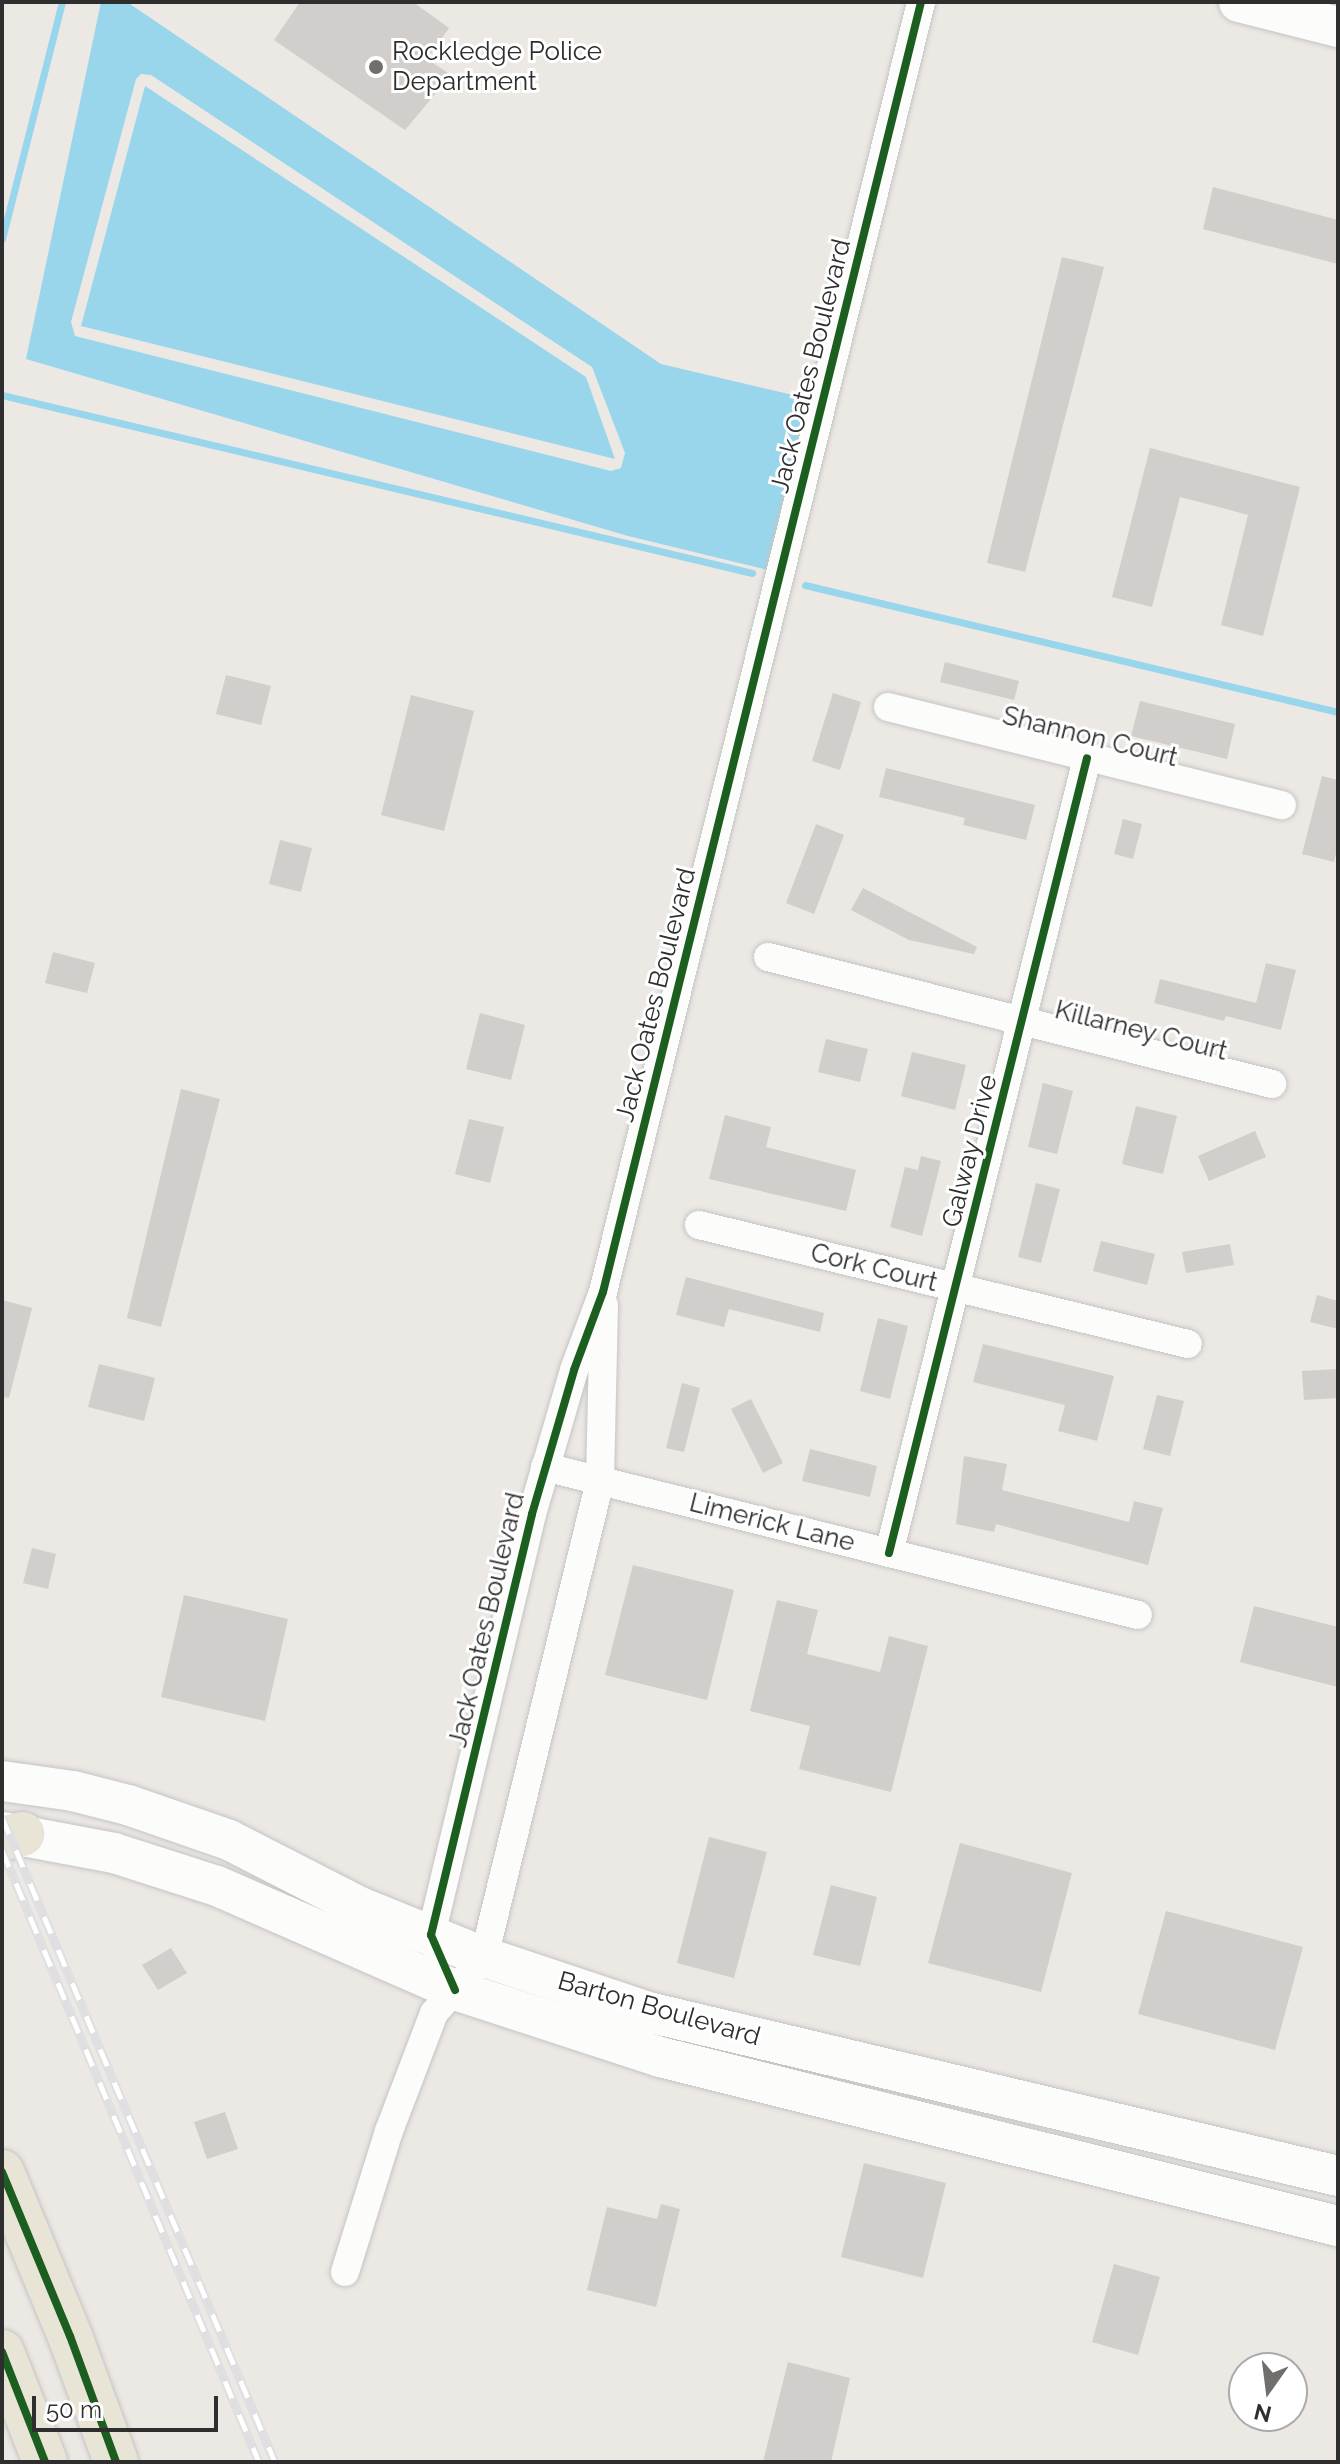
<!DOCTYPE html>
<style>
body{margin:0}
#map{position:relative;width:1340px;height:2464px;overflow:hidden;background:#ece8e4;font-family:Raleway,sans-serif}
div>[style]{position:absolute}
.water>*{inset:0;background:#99d6ec}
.stream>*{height:7px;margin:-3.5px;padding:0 3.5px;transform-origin:3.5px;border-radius:3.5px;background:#99d6ec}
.building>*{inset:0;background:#d1cecb}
.roads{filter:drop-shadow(0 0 2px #c5c4c5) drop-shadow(0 0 2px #c5c4c5)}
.street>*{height:28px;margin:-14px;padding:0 14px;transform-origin:14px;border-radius:14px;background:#fcfcfb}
.secondary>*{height:40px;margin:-20px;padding:0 20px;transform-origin:20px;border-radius:20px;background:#fcfcfb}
.primary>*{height:44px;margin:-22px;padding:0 22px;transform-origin:22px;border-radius:22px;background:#e8e4d6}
.rail>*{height:9px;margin-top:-4.5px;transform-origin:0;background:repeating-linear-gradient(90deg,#fff 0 18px,#dfdfe1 0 36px);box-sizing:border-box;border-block:2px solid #dfdfe1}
.cycleway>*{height:8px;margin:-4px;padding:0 4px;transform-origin:4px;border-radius:4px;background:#1b5e20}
.dots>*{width:22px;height:22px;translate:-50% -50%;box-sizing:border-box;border:4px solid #fff;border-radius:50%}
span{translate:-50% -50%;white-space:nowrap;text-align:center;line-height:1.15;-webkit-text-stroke:6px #fff;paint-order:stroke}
.poi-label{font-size:26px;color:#2e2e2e}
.left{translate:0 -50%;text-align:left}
.street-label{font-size:26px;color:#2e2e2e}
.frame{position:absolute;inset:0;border:4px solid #2e2e2e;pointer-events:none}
.north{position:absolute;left:1228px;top:2352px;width:80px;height:80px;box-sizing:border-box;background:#fff;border:2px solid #ababab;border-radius:50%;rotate:194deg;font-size:22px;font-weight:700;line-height:32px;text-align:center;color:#2e2e2e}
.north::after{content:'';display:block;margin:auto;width:28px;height:36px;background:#706f6e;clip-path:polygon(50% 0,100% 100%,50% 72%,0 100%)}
.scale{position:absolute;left:32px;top:2396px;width:186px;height:36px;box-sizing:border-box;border:4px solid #2e2e2e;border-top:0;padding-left:10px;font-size:24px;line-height:28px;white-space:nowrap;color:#2e2e2e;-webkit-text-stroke:6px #fff;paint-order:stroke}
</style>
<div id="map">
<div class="water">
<div style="clip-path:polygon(evenodd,101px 2px,127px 2px,661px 364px,810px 399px,768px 570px,628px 536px,26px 359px,101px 2px,141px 74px,151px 75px,592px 367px,625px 453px,621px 468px,611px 471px,75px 336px,71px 322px,136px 79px,141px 74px)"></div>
<div style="clip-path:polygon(145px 86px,586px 377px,615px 459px,81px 326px)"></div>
</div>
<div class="stream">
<div style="left:2px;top:239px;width:244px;rotate:-75.8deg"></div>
<div style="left:2px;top:395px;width:771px;rotate:13.35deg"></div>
<div style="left:805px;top:585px;width:548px;rotate:13.4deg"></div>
</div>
<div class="building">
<div style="clip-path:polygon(300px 2px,413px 2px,449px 28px,427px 59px,451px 75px,405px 130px,274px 40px)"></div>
<div style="clip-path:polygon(1213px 187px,1338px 220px,1338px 264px,1203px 229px)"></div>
<div style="clip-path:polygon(1062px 257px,1104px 267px,1025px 572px,987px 563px)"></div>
<div style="clip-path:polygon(1150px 448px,1300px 487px,1263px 636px,1221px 625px,1248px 515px,1219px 507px,1180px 497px,1152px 607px,1112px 597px)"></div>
<div style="clip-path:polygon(945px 662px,1019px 681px,1014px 700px,940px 682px)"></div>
<div style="clip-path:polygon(226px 675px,271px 686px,261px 725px,216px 714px)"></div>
<div style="clip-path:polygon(833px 693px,861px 702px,840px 770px,812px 761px)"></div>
<div style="clip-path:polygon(411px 695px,474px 711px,444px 831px,381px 815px)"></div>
<div style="clip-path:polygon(1140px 701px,1235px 724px,1227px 759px,1131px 736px)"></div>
<div style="clip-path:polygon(886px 768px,1035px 805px,1026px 840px,963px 825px,965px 818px,879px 797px)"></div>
<div style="clip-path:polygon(1322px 776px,1338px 780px,1338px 845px,1334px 862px,1302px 854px)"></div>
<div style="clip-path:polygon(1123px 819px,1142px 824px,1133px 859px,1114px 854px)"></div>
<div style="clip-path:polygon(816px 824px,844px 835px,814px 914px,786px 903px)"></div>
<div style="clip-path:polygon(280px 840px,312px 848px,301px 892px,269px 884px)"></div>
<div style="clip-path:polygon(863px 888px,977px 947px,974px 954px,909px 940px,851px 910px)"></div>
<div style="clip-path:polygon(53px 952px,95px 963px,87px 993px,45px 983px)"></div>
<div style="clip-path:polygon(1266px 963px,1296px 970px,1281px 1030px,1226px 1016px,1224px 1021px,1154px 1003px,1160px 979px,1256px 1003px)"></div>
<div style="clip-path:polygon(480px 1013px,525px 1025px,511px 1080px,466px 1069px)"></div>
<div style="clip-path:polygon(826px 1039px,868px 1049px,860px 1082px,818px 1072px)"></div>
<div style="clip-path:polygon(912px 1052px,966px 1065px,955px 1110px,901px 1096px)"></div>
<div style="clip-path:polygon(1043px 1083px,1073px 1091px,1057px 1154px,1028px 1147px)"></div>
<div style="clip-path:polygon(181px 1089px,220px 1099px,161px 1327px,127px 1318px)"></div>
<div style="clip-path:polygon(1136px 1106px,1177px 1116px,1163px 1174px,1122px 1164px)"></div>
<div style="clip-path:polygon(725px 1115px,771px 1127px,766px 1147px,856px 1170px,846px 1211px,709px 1179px)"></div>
<div style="clip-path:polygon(469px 1119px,504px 1127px,490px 1183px,455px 1174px)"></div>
<div style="clip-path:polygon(1255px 1131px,1266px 1157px,1209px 1181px,1198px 1156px)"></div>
<div style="clip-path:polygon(921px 1156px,941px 1161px,922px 1236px,890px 1227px,905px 1167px,918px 1170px)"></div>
<div style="clip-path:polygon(1036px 1183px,1060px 1189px,1041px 1263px,1018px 1257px)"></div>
<div style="clip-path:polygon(1101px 1241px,1155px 1254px,1147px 1285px,1093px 1271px)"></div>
<div style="clip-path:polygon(1230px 1244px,1234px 1265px,1186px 1273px,1182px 1252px)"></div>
<div style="clip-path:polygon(686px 1277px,824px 1313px,820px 1332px,729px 1309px,724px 1327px,676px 1315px)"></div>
<div style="clip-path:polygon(1317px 1295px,1338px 1301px,1338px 1329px,1310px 1322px)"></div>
<div style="clip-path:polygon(2px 1300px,32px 1308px,9px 1398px,2px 1397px)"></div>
<div style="clip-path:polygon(878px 1318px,908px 1326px,890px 1399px,860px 1391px)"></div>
<div style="clip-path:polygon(983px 1344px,1114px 1376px,1097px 1441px,1058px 1431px,1065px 1405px,973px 1382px)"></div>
<div style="clip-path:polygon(99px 1364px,155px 1378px,144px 1421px,88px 1407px)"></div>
<div style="clip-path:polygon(1338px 1369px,1338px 1398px,1304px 1400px,1302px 1371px)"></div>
<div style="clip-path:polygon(682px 1383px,700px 1388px,684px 1452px,666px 1448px)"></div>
<div style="clip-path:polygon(1157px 1395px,1184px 1401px,1170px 1456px,1143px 1449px)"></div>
<div style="clip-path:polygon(751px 1399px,783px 1463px,763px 1473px,731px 1409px)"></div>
<div style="clip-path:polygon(810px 1449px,877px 1466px,870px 1497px,802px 1481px)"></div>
<div style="clip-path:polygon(964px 1456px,1007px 1464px,1002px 1490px,1129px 1522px,1134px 1501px,1163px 1508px,1148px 1565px,996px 1524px,994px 1532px,956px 1524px)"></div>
<div style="clip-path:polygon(32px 1548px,56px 1554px,48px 1589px,23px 1583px)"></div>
<div style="clip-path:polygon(633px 1565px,734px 1590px,707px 1700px,605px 1675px)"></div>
<div style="clip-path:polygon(184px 1595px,288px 1619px,265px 1721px,161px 1697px)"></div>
<div style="clip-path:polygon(777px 1600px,818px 1610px,807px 1654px,880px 1672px,889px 1636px,928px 1646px,891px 1792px,799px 1769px,810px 1726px,750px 1711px)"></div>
<div style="clip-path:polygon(1254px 1606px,1338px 1627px,1338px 1687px,1240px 1662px)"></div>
<div style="clip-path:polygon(709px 1837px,767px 1852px,734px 1978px,677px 1963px)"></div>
<div style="clip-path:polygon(960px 1843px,1072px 1873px,1041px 1992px,928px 1963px)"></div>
<div style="clip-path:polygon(831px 1885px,877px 1897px,860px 1966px,813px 1955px)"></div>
<div style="clip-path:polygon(1166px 1911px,1303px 1947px,1275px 2050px,1138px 2014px)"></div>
<div style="clip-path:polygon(171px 1948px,187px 1973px,158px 1990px,142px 1965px)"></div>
<div style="clip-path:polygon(225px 2112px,238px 2149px,207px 2159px,194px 2122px)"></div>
<div style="clip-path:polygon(864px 2163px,946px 2183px,923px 2278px,841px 2257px)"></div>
<div style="clip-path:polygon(661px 2204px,680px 2209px,656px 2307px,587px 2290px,607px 2207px,657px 2219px)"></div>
<div style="clip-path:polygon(1114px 2264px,1160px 2277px,1138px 2355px,1092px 2342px)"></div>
<div style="clip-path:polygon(788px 2362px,850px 2378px,831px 2462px,763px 2462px)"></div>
</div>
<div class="roads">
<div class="street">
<div style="left:888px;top:707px;width:406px;rotate:14deg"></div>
<div style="left:768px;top:957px;width:520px;rotate:14.14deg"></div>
<div style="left:699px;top:1225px;width:503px;rotate:13.68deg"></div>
<div style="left:545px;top:1467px;width:611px;rotate:14.01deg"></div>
<div style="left:889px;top:1553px;width:819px;rotate:-76.01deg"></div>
<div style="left:437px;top:1950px;width:16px;rotate:-112deg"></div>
<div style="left:431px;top:1935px;width:433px;rotate:-76.5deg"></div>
<div style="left:532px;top:1514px;width:150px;rotate:-73.7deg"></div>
<div style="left:574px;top:1370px;width:83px;rotate:-69.6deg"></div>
<div style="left:603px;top:1292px;width:1329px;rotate:-76.15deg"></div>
<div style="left:345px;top:2272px;width:148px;rotate:-72.7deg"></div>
<div style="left:389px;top:2131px;width:126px;rotate:-69.1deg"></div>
<div style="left:434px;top:2013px;width:75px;rotate:-48.2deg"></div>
<div style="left:484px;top:1957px;width:490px;rotate:-76.3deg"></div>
<div style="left:600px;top:1481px;width:176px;rotate:-88.7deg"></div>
</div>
<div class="secondary">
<div style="left:1239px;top:2px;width:102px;rotate:14.2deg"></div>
<div style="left:2px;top:1781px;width:72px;rotate:8deg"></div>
<div style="left:73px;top:1791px;width:57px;rotate:14.3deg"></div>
<div style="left:128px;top:1805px;width:107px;rotate:19.1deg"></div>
<div style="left:229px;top:1840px;width:147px;rotate:27.1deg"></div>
<div style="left:360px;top:1907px;width:134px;rotate:22deg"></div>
<div style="left:484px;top:1957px;width:173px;rotate:18.5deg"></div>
<div style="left:648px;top:2012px;width:709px;rotate:13.37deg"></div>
<div style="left:2px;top:1832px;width:114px;rotate:10.6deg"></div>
<div style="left:114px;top:1853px;width:108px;rotate:17.8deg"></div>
<div style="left:217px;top:1886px;width:260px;rotate:23.6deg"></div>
<div style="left:455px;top:1990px;width:216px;rotate:18.1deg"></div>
<div style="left:660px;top:2057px;width:699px;rotate:14deg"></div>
</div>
<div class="primary">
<div style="left:2px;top:1839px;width:21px;rotate:-14deg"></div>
<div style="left:2px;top:2172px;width:178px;rotate:67.5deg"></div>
<div style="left:70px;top:2336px;width:134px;rotate:69.9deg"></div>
<div style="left:2px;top:2352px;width:118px;rotate:68.6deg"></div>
</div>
</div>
<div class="rail">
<div style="left:2px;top:1817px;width:700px;rotate:67.06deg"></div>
<div style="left:2px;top:1850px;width:664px;rotate:67.22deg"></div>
</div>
<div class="cycleway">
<div style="left:889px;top:1553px;width:819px;rotate:-76.01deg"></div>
<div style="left:455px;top:1990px;width:60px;rotate:-113.6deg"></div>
<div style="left:431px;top:1935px;width:433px;rotate:-76.5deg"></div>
<div style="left:532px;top:1514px;width:150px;rotate:-73.7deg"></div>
<div style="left:574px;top:1370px;width:83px;rotate:-69.6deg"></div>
<div style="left:603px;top:1292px;width:1329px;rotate:-76.15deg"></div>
<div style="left:2px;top:2172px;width:178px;rotate:67.5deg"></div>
<div style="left:70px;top:2336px;width:134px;rotate:69.9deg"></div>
<div style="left:2px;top:2352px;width:118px;rotate:68.6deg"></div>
</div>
<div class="dots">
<div style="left:376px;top:67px;background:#706f6e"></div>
</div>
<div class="poi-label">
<span class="left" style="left:392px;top:67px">Rockledge Police<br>Department</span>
</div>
<div class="street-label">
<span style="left:811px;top:366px;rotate:-76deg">Jack Oates Boulevard</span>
<span style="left:1090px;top:737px;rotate:14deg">Shannon Court</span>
<span style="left:656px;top:995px;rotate:-76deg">Jack Oates Boulevard</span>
<span style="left:1141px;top:1031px;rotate:14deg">Killarney Court</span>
<span style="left:970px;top:1151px;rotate:-76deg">Galway Drive</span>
<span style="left:874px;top:1268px;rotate:14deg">Cork Court</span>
<span style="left:772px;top:1523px;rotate:14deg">Limerick Lane</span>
<span style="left:487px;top:1620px;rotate:-77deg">Jack Oates Boulevard</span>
<span style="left:659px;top:2009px;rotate:16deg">Barton Boulevard</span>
</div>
<div class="frame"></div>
<div class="north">N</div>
<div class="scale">50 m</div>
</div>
